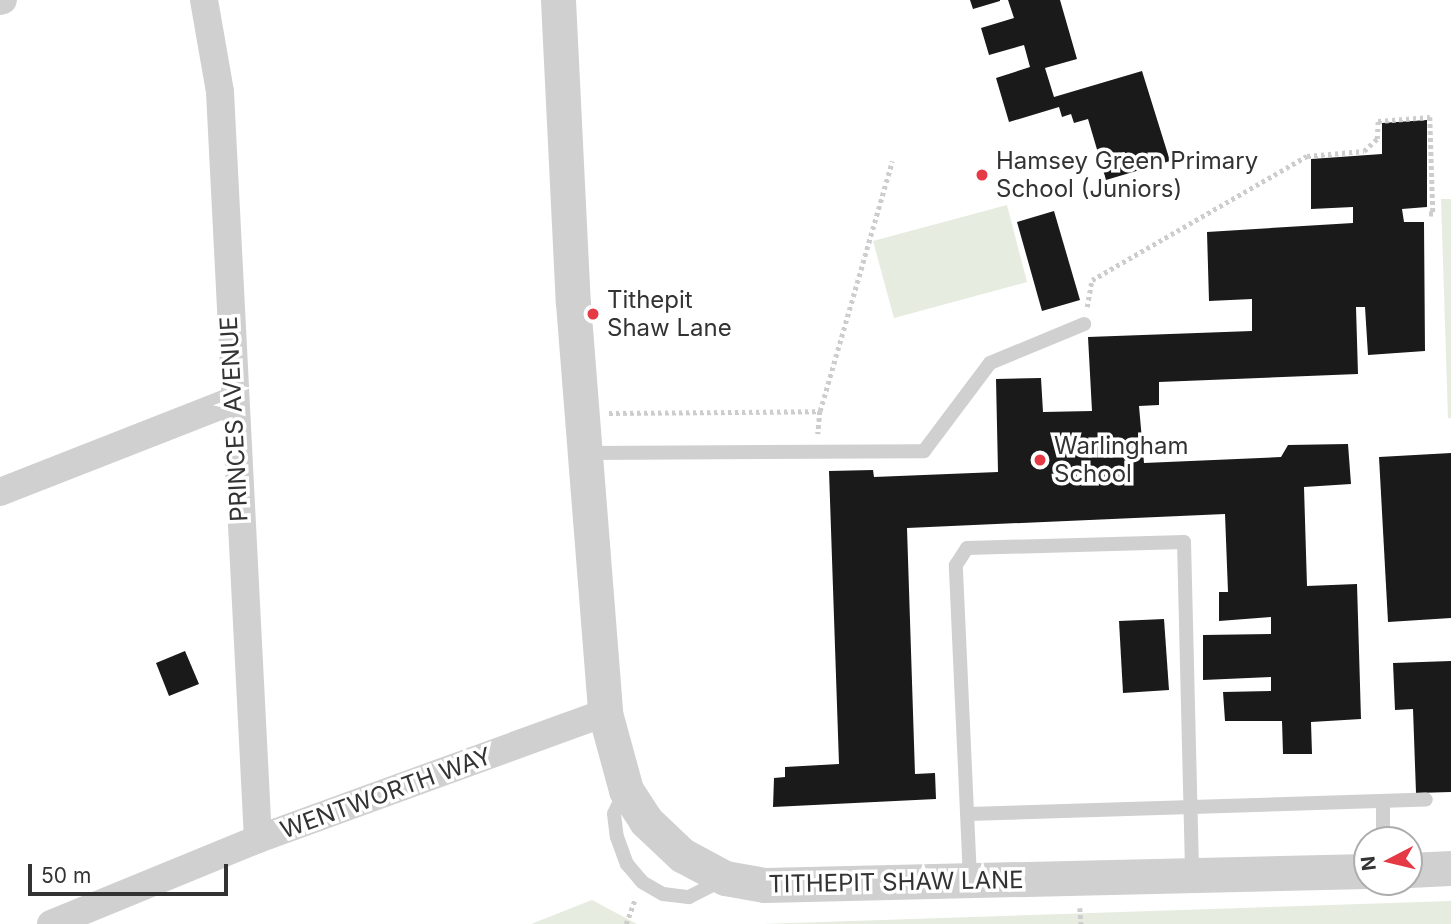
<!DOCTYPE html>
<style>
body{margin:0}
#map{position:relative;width:1451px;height:924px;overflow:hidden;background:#fff;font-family:Inter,sans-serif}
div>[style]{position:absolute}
.green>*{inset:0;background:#e6ecdf}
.building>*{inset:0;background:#1a1a1a}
.path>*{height:4.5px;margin-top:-2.25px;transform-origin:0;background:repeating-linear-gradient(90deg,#cdcdcd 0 3.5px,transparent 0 7px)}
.service>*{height:14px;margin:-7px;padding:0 7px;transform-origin:7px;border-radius:7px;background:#d0d0d0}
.minor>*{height:28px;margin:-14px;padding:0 14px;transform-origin:14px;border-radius:14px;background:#d0d0d0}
.tertiary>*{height:35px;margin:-17.5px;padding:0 17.5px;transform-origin:17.5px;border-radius:17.5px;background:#d0d0d0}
.dots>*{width:19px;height:19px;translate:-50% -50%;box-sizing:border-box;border:4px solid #fff;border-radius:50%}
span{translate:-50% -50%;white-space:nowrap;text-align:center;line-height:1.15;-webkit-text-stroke:7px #fff;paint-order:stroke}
.poi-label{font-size:24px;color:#333}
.left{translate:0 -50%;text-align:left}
.street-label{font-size:24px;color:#333}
.north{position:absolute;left:1353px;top:826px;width:70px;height:70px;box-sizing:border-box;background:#fff;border:2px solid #adadad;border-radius:50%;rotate:263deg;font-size:19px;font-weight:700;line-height:28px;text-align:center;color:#333}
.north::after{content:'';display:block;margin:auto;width:24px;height:32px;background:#e63946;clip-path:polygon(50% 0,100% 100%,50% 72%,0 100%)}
.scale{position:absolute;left:28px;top:864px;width:200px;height:32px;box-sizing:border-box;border:4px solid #333;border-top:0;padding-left:9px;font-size:21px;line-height:24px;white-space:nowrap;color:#333;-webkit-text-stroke:5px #fff;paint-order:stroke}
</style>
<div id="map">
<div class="green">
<div style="clip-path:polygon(1441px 199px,1451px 199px,1451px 418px,1448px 418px)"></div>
<div style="clip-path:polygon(1007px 205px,1027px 282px,894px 318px,873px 241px)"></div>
<div style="clip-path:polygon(592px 900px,637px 924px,531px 924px)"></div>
<div style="clip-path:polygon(1451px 901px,1451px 924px,761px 924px)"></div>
</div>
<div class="building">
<div style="clip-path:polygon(970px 0,1000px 0,1000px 1px,973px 9px)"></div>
<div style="clip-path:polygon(1008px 0,1060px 0,1077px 59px,1045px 68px,1054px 97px,1142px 71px,1170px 161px,1106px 180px,1088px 119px,1074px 123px,1071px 114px,1062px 117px,1059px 107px,1009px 122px,996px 78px,1030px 67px,1024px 45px,989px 55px,981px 28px,1014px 18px)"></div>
<div style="clip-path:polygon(1427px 120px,1427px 207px,1402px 209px,1404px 222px,1424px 222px,1425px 351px,1368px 355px,1365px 307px,1356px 307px,1358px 374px,1159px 382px,1159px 405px,1139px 406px,1144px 463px,1281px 457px,1288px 445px,1348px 444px,1351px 484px,1304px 487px,1307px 586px,1357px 584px,1361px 719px,1311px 722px,1312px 754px,1283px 754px,1282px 721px,1225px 721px,1223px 692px,1271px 691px,1271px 677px,1203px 680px,1203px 635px,1271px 634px,1271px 617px,1219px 621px,1219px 592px,1228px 592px,1225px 514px,907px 528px,915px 774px,935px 773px,936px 799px,773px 807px,774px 778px,785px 777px,785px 767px,839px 764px,829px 471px,873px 470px,874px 477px,998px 472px,996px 379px,1041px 378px,1043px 412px,1092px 411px,1088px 337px,1252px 331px,1252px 299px,1209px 301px,1207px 232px,1353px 223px,1353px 207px,1311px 209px,1311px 159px,1382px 154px,1382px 123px)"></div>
<div style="clip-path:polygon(1054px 211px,1080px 300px,1042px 311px,1017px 222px)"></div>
<div style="clip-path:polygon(1451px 453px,1451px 618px,1388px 622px,1379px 457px)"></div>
<div style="clip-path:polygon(1164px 619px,1169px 690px,1123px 693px,1119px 621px)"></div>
<div style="clip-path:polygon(185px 651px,199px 684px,169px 696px,156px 663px)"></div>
<div style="clip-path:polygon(1451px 661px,1451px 792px,1416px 793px,1413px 709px,1395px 710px,1393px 663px)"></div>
</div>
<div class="path">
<div style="left:1087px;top:307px;width:27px;rotate:-80deg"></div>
<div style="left:1092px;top:280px;width:248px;rotate:-30deg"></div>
<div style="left:1307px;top:156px;width:57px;rotate:-5deg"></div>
<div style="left:1364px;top:151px;width:18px;rotate:-43deg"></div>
<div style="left:1377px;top:139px;width:18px;rotate:-87deg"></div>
<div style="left:1378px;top:121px;width:52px;rotate:-4.4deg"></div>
<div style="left:1430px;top:117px;width:97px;rotate:88.2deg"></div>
<div style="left:1433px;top:214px;width:7px;rotate:180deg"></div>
<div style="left:820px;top:411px;width:260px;rotate:-73.9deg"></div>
<div style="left:609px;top:413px;width:211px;rotate:-0.5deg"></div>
<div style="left:820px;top:411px;width:23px;rotate:95deg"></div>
<div style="left:1080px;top:908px;width:16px;rotate:86deg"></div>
<div style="left:626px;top:924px;width:27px;rotate:-70deg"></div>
</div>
<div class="service">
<div style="left:587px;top:453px;width:337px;rotate:-0.3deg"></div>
<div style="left:924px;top:451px;width:110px;rotate:-53.1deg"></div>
<div style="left:990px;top:363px;width:102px;rotate:-22.5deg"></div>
<div style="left:625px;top:791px;width:25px;rotate:116deg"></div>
<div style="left:614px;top:814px;width:23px;rotate:83deg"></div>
<div style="left:617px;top:837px;width:29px;rotate:70deg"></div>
<div style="left:627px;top:864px;width:23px;rotate:50deg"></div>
<div style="left:642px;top:882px;width:24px;rotate:30deg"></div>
<div style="left:663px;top:894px;width:26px;rotate:7deg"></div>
<div style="left:689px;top:897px;width:38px;rotate:-27deg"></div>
<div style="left:968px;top:814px;width:458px;rotate:-1.8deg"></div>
<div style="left:1383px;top:840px;width:39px;rotate:-90deg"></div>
<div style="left:970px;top:879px;width:314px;rotate:-92.6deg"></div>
<div style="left:956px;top:565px;width:20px;rotate:-57deg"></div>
<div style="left:967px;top:548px;width:217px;rotate:-1.6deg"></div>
<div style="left:1184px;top:542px;width:333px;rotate:88.6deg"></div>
</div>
<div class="minor">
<div style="left:204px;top:0;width:93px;rotate:80.1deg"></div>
<div style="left:220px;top:92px;width:748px;rotate:87.09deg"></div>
<div style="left:0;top:1px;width:3px;rotate:-18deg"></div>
<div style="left:0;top:492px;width:249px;rotate:-21.4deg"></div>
<div style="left:51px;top:924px;width:224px;rotate:-22.3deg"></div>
<div style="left:258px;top:839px;width:369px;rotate:-20deg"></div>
</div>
<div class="tertiary">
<div style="left:558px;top:0;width:303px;rotate:87.2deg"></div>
<div style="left:573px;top:303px;width:411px;rotate:85.5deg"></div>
<div style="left:605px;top:713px;width:80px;rotate:74.7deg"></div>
<div style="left:626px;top:790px;width:37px;rotate:57deg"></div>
<div style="left:646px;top:821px;width:50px;rotate:43.4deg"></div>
<div style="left:682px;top:855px;width:49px;rotate:28.1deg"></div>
<div style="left:725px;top:878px;width:40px;rotate:10deg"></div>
<div style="left:764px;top:885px;width:603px;rotate:-1.33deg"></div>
<div style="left:1409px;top:870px;width:42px;rotate:-2.7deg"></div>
</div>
<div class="dots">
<div style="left:982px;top:175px;background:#e63946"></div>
<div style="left:593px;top:314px;background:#e63946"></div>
<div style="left:1040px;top:460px;background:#e63946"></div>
</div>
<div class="poi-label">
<span class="left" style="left:996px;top:175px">Hamsey Green Primary<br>School (Juniors)</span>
<span class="left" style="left:607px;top:314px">Tithepit<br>Shaw Lane</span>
<span class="left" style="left:1054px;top:460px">Warlingham<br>School</span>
</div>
<div class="street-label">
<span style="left:234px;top:419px;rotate:-93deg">PRINCES AVENUE</span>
<span style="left:386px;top:793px;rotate:-20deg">WENTWORTH WAY</span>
<span style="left:896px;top:882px;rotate:-1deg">TITHEPIT SHAW LANE</span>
</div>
<div class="north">N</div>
<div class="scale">50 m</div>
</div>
